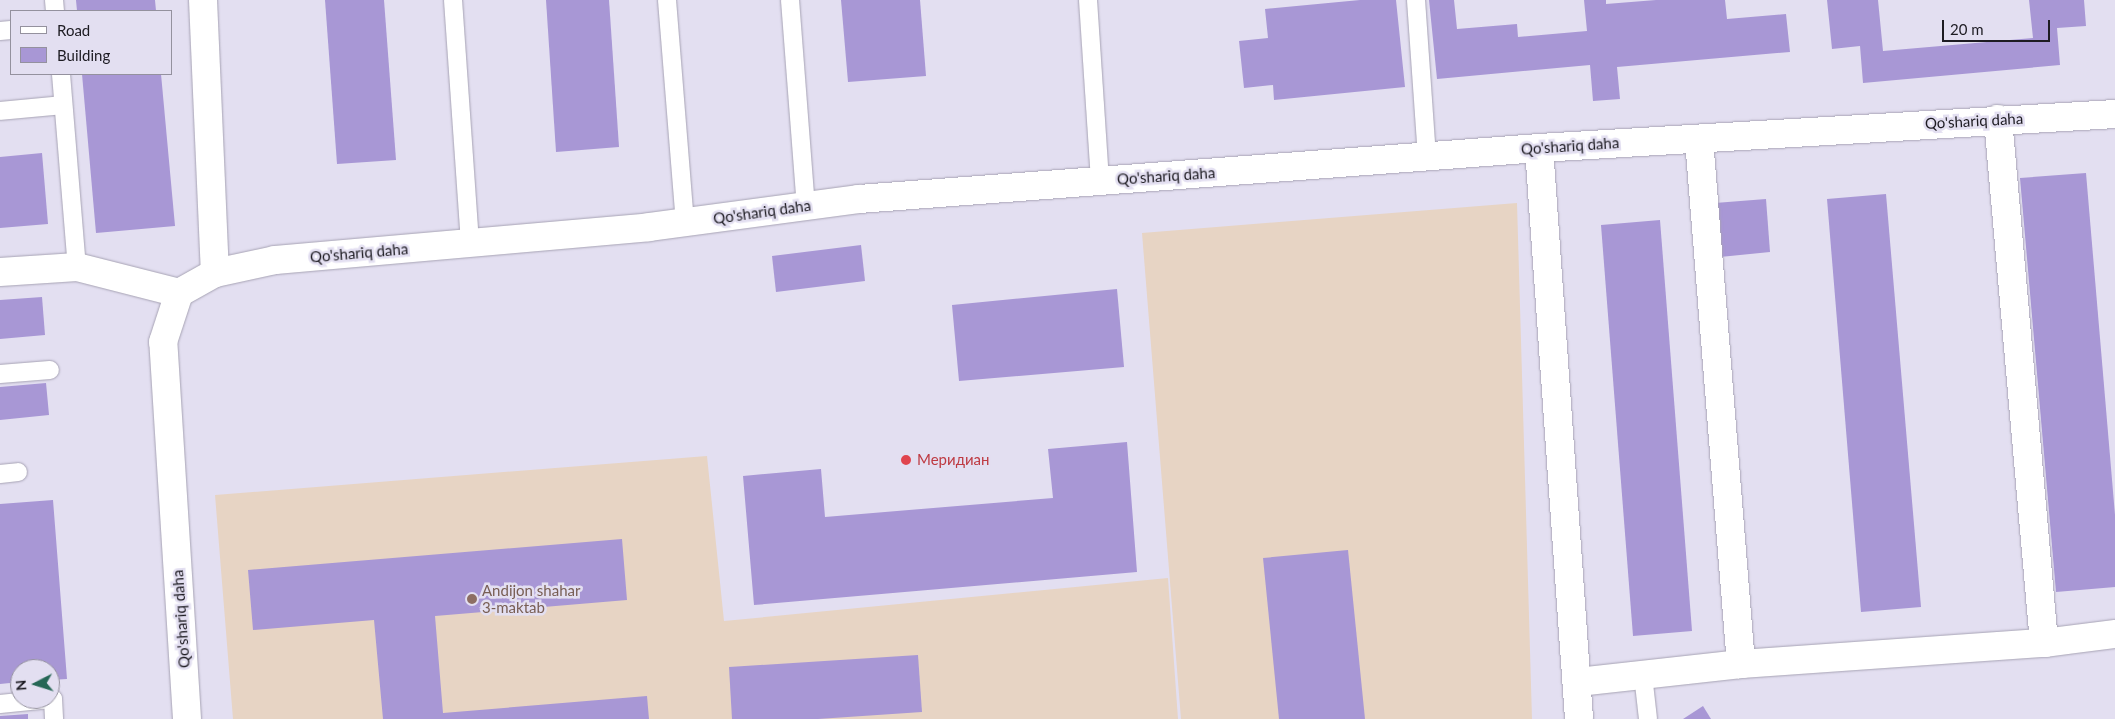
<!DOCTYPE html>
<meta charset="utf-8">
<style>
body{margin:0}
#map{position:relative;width:2115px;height:719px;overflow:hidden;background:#e3dff1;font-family:Lato,sans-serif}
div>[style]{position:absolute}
.education>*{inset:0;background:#e7d4c4}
.building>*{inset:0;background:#a897d5}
.roads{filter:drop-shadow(0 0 1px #a7a3b4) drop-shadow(0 0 1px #a7a3b4)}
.lane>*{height:18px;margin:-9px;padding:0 9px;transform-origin:9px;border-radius:9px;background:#fff}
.street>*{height:28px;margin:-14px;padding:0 14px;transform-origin:14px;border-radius:14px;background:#fff}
.dots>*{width:14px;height:14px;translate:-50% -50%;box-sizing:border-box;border:2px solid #e3dff1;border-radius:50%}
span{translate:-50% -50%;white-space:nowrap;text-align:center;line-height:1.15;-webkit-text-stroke:5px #e3dff1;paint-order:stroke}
.street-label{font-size:15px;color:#1d1b22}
.health-label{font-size:15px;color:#be3a42}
.left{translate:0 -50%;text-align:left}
.education-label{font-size:15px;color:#785e54}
.legend{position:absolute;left:10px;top:10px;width:162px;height:65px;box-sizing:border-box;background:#e3dff1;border:1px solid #94919e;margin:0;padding:6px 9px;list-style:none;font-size:15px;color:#1d1b22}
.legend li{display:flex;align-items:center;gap:10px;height:25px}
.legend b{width:25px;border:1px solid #94919e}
.north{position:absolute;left:10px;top:659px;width:50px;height:50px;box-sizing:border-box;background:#e3dff1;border:1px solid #94919e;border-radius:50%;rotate:265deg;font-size:14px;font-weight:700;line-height:20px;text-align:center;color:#1d1b22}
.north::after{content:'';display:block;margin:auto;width:18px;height:22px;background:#266756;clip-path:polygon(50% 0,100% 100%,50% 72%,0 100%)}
.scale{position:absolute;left:1942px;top:20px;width:108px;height:22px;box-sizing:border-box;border:2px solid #1d1b22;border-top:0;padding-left:6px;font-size:15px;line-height:18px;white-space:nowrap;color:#1d1b22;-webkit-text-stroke:4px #e3dff1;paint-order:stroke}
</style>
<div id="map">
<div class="education">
<div style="clip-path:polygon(1517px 203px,1532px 719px,1181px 719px,1142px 233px)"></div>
<div style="clip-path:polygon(707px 456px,724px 621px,1168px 578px,1178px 719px,233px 719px,215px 495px)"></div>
</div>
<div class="building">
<div style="clip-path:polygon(76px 0,155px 0,156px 11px,77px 11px)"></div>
<div style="clip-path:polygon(325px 0,384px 0,396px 160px,337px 164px)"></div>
<div style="clip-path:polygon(546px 0,609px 0,619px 147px,556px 152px)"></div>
<div style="clip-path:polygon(841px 0,920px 0,926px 76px,848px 82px)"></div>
<div style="clip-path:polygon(1360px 0,1396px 0,1405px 87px,1274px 100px,1273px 85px,1244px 88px,1239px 41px,1268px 38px,1265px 9px)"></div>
<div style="clip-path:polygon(1429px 0,1454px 0,1457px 29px,1517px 24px,1518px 37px,1587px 31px,1584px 0,1606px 0,1606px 4px,1656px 0,1725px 0,1727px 19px,1786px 14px,1790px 52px,1617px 67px,1620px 99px,1593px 101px,1590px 65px,1437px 79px)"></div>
<div style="clip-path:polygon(1827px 0,1878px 0,1883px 51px,2033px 38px,2029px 0,2084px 0,2086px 26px,2057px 28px,2060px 65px,1863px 83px,1860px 46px,1832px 49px)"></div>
<div style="clip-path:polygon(82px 74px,161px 74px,175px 226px,96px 233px)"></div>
<div style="clip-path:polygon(42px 153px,48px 224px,0 228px,0 157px)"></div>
<div style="clip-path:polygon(2086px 173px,2115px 515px,2115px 587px,2056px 592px,2020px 178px)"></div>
<div style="clip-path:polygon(1886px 194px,1921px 607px,1861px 612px,1827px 199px)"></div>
<div style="clip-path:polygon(1766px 199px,1770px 252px,1720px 257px,1715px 203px)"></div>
<div style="clip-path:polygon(1660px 220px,1692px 631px,1633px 636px,1601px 225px)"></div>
<div style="clip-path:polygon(861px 245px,865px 281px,776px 292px,772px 256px)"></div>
<div style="clip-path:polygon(1117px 289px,1124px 367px,959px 381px,952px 305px)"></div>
<div style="clip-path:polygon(42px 297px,45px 335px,0 339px,0 300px)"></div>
<div style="clip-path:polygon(46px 383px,49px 415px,0 420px,0 387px)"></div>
<div style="clip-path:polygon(1127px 442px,1137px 572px,754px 605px,743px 476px,821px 469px,825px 517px,1053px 498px,1048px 449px)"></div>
<div style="clip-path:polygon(53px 500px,67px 679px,50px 680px,50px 669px,20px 669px,20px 682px,0 684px,0 504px)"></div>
<div style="clip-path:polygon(622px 539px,627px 600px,435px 616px,443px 713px,647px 696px,649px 719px,383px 719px,374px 620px,253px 630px,248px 570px)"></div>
<div style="clip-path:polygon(1348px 550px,1365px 719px,1279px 719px,1263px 558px)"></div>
<div style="clip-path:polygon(918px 655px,922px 712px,818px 719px,732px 719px,729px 667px)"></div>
<div style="clip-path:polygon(1703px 706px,1711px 719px,1683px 719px)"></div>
<div style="clip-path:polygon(28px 714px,28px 719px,0 719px,0 716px)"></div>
</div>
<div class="roads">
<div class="lane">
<div style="left:54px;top:0;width:11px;rotate:85deg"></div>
<div style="left:453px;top:0;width:244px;rotate:86deg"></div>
<div style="left:667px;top:0;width:223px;rotate:85.4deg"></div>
<div style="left:790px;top:0;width:207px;rotate:85.6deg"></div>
<div style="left:1088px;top:0;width:181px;rotate:86.2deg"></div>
<div style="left:1416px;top:0;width:156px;rotate:86deg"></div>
<div style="left:0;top:31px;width:11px;rotate:-5deg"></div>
<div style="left:61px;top:74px;width:194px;rotate:85.3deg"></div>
<div style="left:0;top:111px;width:63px;rotate:-5.4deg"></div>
<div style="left:0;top:374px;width:50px;rotate:-4.6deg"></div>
<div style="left:0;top:474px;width:18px;rotate:-6deg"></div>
<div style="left:1643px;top:675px;width:44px;rotate:83.5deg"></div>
<div style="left:50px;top:699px;width:3px"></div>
<div style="left:53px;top:699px;width:20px;rotate:87deg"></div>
<div style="left:0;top:704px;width:50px;rotate:-5.7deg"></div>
</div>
<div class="street">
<div style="left:203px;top:0;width:273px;rotate:87.5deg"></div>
<div style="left:1998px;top:119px;width:526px;rotate:84.98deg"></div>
<div style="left:1699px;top:139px;width:527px;rotate:85.43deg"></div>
<div style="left:1539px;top:148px;width:572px;rotate:85.99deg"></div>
<div style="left:0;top:272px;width:77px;rotate:-3.7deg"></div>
<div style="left:77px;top:267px;width:105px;rotate:14.3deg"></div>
<div style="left:1578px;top:682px;width:164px;rotate:-6.3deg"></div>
<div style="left:1741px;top:664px;width:304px;rotate:-4deg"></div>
<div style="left:2044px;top:643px;width:72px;rotate:-7.2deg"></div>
<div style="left:187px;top:719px;width:378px;rotate:-93.6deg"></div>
<div style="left:163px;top:342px;width:52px;rotate:-71.9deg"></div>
<div style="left:179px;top:293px;width:41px;rotate:-29.1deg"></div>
<div style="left:215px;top:273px;width:61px;rotate:-12.2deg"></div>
<div style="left:275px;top:260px;width:375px;rotate:-5deg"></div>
<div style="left:649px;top:227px;width:212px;rotate:-7.6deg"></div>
<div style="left:859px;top:199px;width:682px;rotate:-4.29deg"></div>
<div style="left:1539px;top:148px;width:577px;rotate:-3.38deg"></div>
</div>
</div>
<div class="dots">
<div style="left:906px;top:460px;background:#e0444e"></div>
<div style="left:472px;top:599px;background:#8d6e63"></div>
</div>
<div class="street-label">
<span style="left:1974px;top:121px;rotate:-3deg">Qo'shariq daha</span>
<span style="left:1570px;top:146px;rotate:-4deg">Qo'shariq daha</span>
<span style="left:1166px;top:176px;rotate:-4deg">Qo'shariq daha</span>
<span style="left:762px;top:212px;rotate:-8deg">Qo'shariq daha</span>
<span style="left:359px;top:253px;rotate:-5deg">Qo'shariq daha</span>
<span style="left:181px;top:619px;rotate:-94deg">Qo'shariq daha</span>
</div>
<div class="health-label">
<span class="left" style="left:917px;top:460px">Меридиан</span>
</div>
<div class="education-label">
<span class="left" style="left:482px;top:599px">Andijon shahar<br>3-maktab</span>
</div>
<ul class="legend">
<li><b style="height:6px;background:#fff"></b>Road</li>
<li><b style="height:14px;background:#a897d5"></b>Building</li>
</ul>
<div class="north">N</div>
<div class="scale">20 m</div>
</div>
